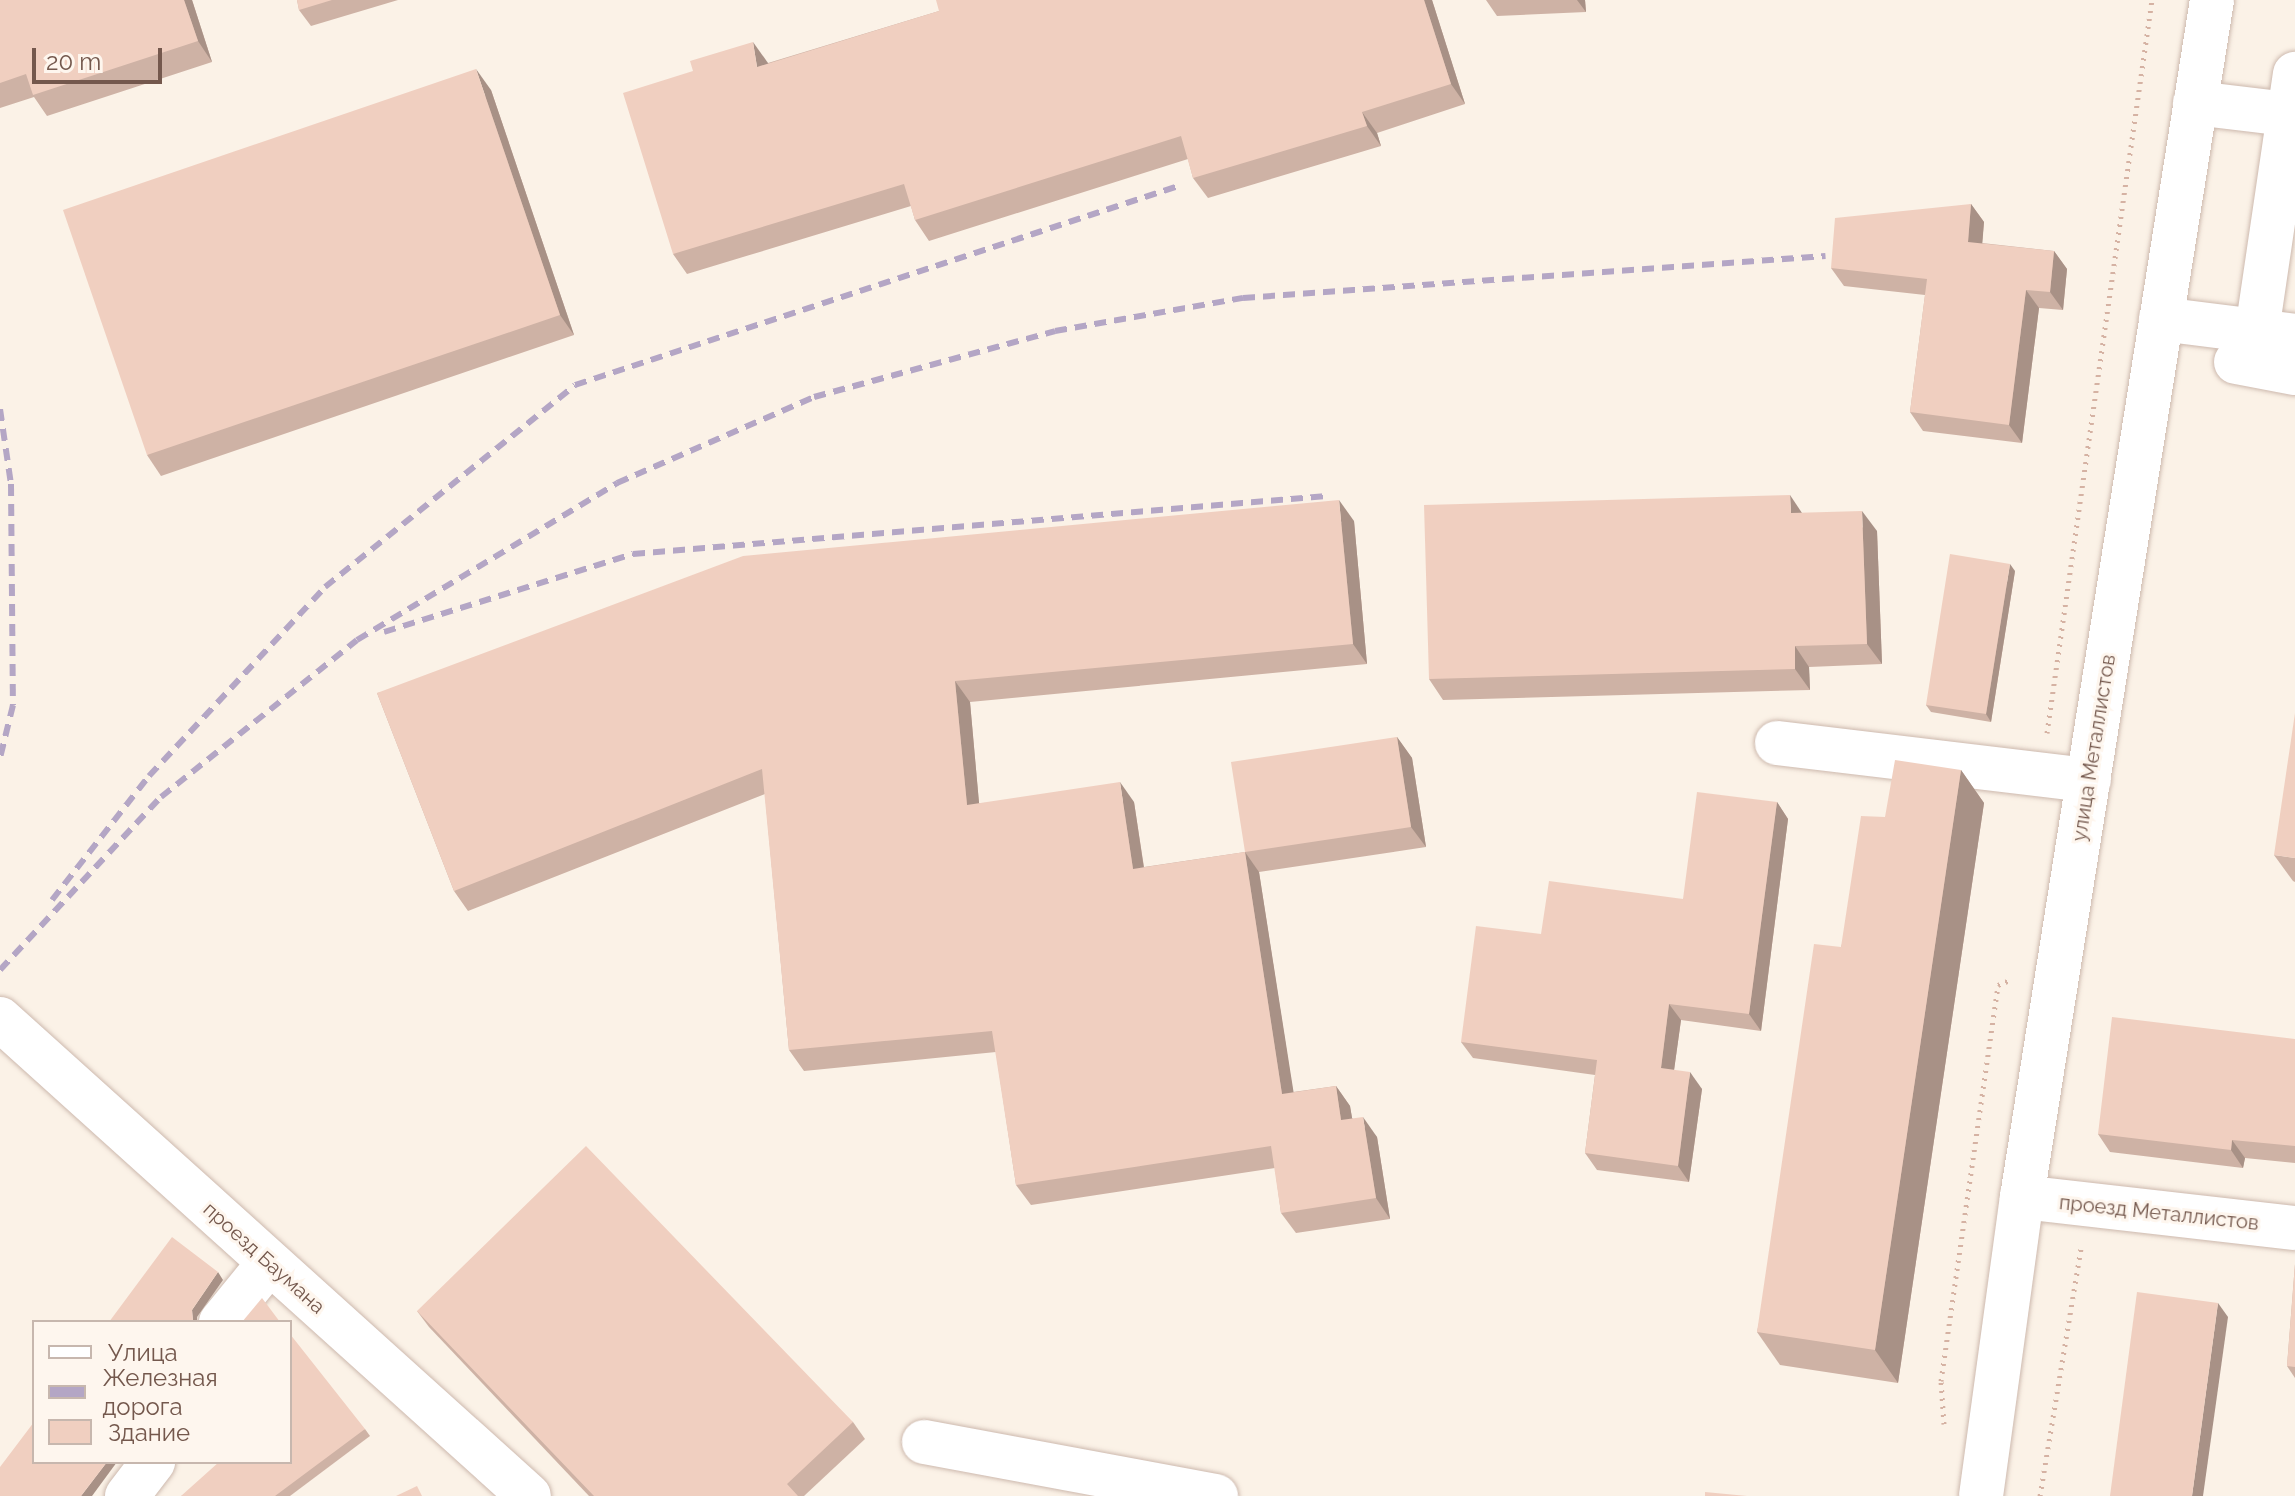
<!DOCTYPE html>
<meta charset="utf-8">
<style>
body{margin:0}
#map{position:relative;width:2295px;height:1496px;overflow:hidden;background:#fbf2e7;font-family:Raleway,sans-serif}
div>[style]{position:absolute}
.path>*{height:5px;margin-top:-2.5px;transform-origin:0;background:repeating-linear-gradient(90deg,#d5b2a3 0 2px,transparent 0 8px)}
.roads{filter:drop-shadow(0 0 2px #cdb9ae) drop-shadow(0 0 2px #cdb9ae)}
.minor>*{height:44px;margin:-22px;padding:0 22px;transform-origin:22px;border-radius:22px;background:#fff}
.rail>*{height:6px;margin-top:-3px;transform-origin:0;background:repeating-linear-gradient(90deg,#b4a6c5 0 12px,transparent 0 20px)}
.wall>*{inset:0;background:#ceb2a5}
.shaded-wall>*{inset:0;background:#a89186}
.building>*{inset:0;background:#f0cfc0}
span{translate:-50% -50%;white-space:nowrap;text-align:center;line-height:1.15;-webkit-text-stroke:6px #fef6ee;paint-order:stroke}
.street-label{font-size:20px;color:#74584d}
.legend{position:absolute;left:32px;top:1320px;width:260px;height:144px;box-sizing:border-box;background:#fef6ee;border:2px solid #c7b7ae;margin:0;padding:10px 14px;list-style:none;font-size:24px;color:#74584d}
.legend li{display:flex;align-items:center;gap:16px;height:40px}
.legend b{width:40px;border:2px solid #c7b7ae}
.scale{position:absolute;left:32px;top:48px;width:130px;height:36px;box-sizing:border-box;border:4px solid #74584d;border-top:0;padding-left:10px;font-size:24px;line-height:28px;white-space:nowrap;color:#74584d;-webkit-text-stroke:6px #fef6ee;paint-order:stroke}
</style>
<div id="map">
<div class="path">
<div style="left:2047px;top:733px;width:740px;rotate:-81.85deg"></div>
<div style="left:1944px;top:1424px;width:43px;rotate:-94deg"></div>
<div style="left:1941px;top:1381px;width:400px;rotate:-81.8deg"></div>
<div style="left:1998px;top:985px;width:15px;rotate:-23deg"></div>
<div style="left:2040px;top:1496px;width:252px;rotate:-80.6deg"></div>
</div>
<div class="roads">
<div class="minor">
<div style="left:2195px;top:103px;width:101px;rotate:6.8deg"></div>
<div style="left:2161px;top:319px;width:135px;rotate:7.2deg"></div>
<div style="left:2257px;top:331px;width:260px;rotate:-81.6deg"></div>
<div style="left:2236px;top:362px;width:60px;rotate:10.6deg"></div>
<div style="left:1777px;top:743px;width:314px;rotate:6.8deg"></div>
<div style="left:0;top:1019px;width:712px;rotate:42.04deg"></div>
<div style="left:2022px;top:1197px;width:275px;rotate:6.5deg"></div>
<div style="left:221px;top:1322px;width:76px;rotate:-50.9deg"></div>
<div style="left:924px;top:1442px;width:297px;rotate:10.5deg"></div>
<div style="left:127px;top:1496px;width:43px;rotate:-52.6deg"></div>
<div style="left:1981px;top:1496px;width:302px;rotate:-82.2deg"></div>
<div style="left:2022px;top:1197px;width:1212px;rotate:-80.98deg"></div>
</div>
</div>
<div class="rail">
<div style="left:0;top:409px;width:76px;rotate:81.7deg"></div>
<div style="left:11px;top:484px;width:221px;rotate:89.5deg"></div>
<div style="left:13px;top:705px;width:55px;rotate:103.8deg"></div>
<div style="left:384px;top:632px;width:261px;rotate:-17.4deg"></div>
<div style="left:633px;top:554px;width:696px;rotate:-4.78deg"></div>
<div style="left:52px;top:900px;width:157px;rotate:-52deg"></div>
<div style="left:149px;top:776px;width:258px;rotate:-47deg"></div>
<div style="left:325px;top:587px;width:321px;rotate:-38.9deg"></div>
<div style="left:575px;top:385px;width:635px;rotate:-18.26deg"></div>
<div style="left:0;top:970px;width:236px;rotate:-47.1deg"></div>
<div style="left:161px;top:797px;width:251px;rotate:-38.7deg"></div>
<div style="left:357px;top:640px;width:304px;rotate:-31.1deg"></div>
<div style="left:617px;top:483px;width:215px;rotate:-23.6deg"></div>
<div style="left:814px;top:397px;width:250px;rotate:-15.3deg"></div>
<div style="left:1055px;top:331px;width:191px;rotate:-10deg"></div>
<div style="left:1243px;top:298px;width:584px;rotate:-4.13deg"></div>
</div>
<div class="wall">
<div style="clip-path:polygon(0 0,192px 0,212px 62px,47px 116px,34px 97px,0 108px)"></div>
<div style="clip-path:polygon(297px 0,398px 0,311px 26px,299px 10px)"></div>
<div style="clip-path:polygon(1432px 0,1465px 104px,1377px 133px,1381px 146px,1208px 198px,1193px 178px,1188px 159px,929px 241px,915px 220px,911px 206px,687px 274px,673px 254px,768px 63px,939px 11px)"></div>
<div style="clip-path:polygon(1486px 0,1585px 0,1586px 12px,1497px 16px)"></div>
<div style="clip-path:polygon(491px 90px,574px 335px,161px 476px,147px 455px)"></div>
<div style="clip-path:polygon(1971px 204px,1984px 222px,1982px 243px,2054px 251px,2067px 269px,2063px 310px,2039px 308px,2022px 443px,1923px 431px,1910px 412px,1925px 295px,1844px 286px,1831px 268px)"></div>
<div style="clip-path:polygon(1802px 513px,1877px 531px,1882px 664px,1809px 667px,1810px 690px,1443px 700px,1429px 679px)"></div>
<div style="clip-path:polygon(1354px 521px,1367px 664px,970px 702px,979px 803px,1134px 802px,1144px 867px,1245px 852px,1397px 737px,1412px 758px,1426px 847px,1259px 872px,1293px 1092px,1336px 1086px,1350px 1106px,1352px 1118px,1377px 1137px,1390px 1219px,1296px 1233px,1281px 1213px,1275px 1168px,1031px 1205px,1016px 1185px,996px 1052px,804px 1071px,789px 1050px,765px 794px,468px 911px,454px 891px,377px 693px)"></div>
<div style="clip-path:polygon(2015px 571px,1991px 722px,1931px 712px,1926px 705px)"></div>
<div style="clip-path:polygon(1961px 770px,1984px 803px,1898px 1383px,1780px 1365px,1757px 1332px,1841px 947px,1885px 817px)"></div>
<div style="clip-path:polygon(1777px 802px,1788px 819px,1761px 1031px,1681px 1020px,1674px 1070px,1702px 1089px,1689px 1182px,1597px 1170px,1585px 1153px,1595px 1075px,1473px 1058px,1461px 1042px,1541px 934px,1683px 899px)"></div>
<div style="clip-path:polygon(2274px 855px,2295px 858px,2295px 882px,2293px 881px)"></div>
<div style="clip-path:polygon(2295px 1039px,2295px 1163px,2245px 1158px,2243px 1168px,2110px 1152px,2098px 1134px)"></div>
<div style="clip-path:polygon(2295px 1264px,2295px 1378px,2287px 1366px)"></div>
<div style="clip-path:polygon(417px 1311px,853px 1422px,865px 1439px,804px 1496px,589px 1496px,429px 1327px)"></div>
<div style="clip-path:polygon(365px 1429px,370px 1436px,290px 1496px,181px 1496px)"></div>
</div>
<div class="shaded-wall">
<div style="clip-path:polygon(184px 0,192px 0,212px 62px,198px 41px)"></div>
<div style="clip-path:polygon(1424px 0,1432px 0,1465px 104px,1451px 84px)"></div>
<div style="clip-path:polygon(1577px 0,1585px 0,1586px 12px)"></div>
<div style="clip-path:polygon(753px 42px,768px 63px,772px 87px,757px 67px)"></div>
<div style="clip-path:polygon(476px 69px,491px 90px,574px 335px,560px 315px)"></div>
<div style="clip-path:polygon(1362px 112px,1377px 133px,1381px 146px,1367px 126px)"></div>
<div style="clip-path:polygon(1971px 204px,1984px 222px,1981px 260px,1968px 242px)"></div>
<div style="clip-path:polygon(2054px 251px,2067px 269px,2063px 310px,2050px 292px)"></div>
<div style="clip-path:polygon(2026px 290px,2039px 308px,2022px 443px,2009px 425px)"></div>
<div style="clip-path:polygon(1790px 495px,1804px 516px,1791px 513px)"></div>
<div style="clip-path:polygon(1339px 500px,1354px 521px,1367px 664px,1353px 644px)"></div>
<div style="clip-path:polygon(1862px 511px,1877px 531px,1882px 664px,1867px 644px)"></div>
<div style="clip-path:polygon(2010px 564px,2015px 571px,1991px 722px,1986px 714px)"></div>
<div style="clip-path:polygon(1795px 646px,1809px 667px,1810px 690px,1795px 669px)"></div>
<div style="clip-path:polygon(955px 681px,970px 702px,981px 825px,967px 805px)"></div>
<div style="clip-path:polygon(1397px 737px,1412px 758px,1426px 847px,1411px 827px)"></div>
<div style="clip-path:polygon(1961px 770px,1984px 803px,1898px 1383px,1875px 1350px)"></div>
<div style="clip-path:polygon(1120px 782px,1134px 802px,1147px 889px,1133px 869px)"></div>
<div style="clip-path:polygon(1777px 802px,1788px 819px,1761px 1031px,1749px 1014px)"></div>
<div style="clip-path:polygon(1245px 852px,1259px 872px,1297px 1114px,1282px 1094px)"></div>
<div style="clip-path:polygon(1669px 1004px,1681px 1020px,1672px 1085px,1661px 1068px)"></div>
<div style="clip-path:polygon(1690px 1072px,1702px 1089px,1689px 1182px,1678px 1166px)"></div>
<div style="clip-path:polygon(1336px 1086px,1350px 1106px,1356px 1141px,1341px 1120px)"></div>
<div style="clip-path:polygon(1363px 1117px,1377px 1137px,1390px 1219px,1376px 1198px)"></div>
<div style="clip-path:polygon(2232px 1140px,2245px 1158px,2243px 1168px,2231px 1150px)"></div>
<div style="clip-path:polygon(218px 1272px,223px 1280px,197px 1317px,197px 1322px,193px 1322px,192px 1310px)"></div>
<div style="clip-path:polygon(2218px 1303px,2228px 1317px,2203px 1496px,2192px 1496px)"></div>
<div style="clip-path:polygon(107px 1462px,117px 1462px,92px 1496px,81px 1496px)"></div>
</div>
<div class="building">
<div style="clip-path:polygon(0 0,184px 0,198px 41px,33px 95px,26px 74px,0 83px)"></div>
<div style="clip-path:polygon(297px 0,332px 0,299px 10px)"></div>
<div style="clip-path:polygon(936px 0,1424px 0,1451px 84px,1362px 112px,1367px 126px,1193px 178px,1181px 136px,915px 220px,904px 184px,673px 254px,623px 93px,693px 71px,690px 61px,753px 42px,757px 67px,939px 11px)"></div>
<div style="clip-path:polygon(476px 69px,560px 315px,147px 455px,63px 210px)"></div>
<div style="clip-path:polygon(1971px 204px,1968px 242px,2054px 251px,2050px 292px,2026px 290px,2009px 425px,1910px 412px,1927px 279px,1831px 268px,1835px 218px)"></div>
<div style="clip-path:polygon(1790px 495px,1791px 513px,1862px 511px,1867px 644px,1795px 646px,1795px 669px,1429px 679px,1424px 505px)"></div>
<div style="clip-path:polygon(1339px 500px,1353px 644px,955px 681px,967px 805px,1120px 782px,1133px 869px,1245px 852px,1282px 1094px,1336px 1086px,1341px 1120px,1363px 1117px,1376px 1198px,1281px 1213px,1271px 1146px,1016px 1185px,992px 1031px,789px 1050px,762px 769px,454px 891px,377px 693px,743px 556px)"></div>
<div style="clip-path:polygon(1950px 554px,2010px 564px,1986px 714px,1926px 705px)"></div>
<div style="clip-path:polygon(2295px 713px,2295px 858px,2274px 855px)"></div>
<div style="clip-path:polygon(1397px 737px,1411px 827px,1245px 852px,1231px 762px)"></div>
<div style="clip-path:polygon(1895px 760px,1961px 770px,1875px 1350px,1757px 1332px,1814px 944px,1841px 947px,1861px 816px,1885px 817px)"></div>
<div style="clip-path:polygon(1697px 792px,1777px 802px,1749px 1014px,1669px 1004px,1661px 1068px,1690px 1072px,1678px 1166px,1585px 1153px,1597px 1060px,1461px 1042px,1476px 926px,1541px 934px,1549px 881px,1683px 899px)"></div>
<div style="clip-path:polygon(2112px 1017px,2295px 1039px,2295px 1146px,2232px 1140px,2231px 1150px,2098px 1134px)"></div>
<div style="clip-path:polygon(586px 1146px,853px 1422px,787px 1484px,798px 1496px,594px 1496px,417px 1311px)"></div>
<div style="clip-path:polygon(172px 1237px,218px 1272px,192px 1310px,193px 1322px,109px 1322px)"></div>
<div style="clip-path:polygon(2295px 1264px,2295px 1367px,2287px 1366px)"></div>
<div style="clip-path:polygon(2137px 1292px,2218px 1303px,2192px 1496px,2110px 1496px)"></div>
<div style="clip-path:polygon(262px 1298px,280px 1322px,242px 1322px)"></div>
<div style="clip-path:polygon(290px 1334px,365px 1429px,275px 1496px,181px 1496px,219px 1462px,290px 1462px)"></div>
<div style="clip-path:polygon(34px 1422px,34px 1462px,107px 1462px,81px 1496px,0 1496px,0 1467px)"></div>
<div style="clip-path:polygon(417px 1486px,422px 1496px,396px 1496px)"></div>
<div style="clip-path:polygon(1705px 1492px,1747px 1496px,1705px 1496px)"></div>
</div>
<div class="street-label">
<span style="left:2094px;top:748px;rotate:-81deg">улица Металлистов</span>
<span style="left:2159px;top:1213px;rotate:6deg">проезд Металлистов</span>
<span style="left:264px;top:1258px;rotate:42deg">проезд Баумана</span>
</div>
<ul class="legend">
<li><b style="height:10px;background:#fff"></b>Улица</li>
<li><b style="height:10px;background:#b4a6c5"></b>Железная дорога</li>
<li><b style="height:22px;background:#f0cfc0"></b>Здание</li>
</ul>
<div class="scale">20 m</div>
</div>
